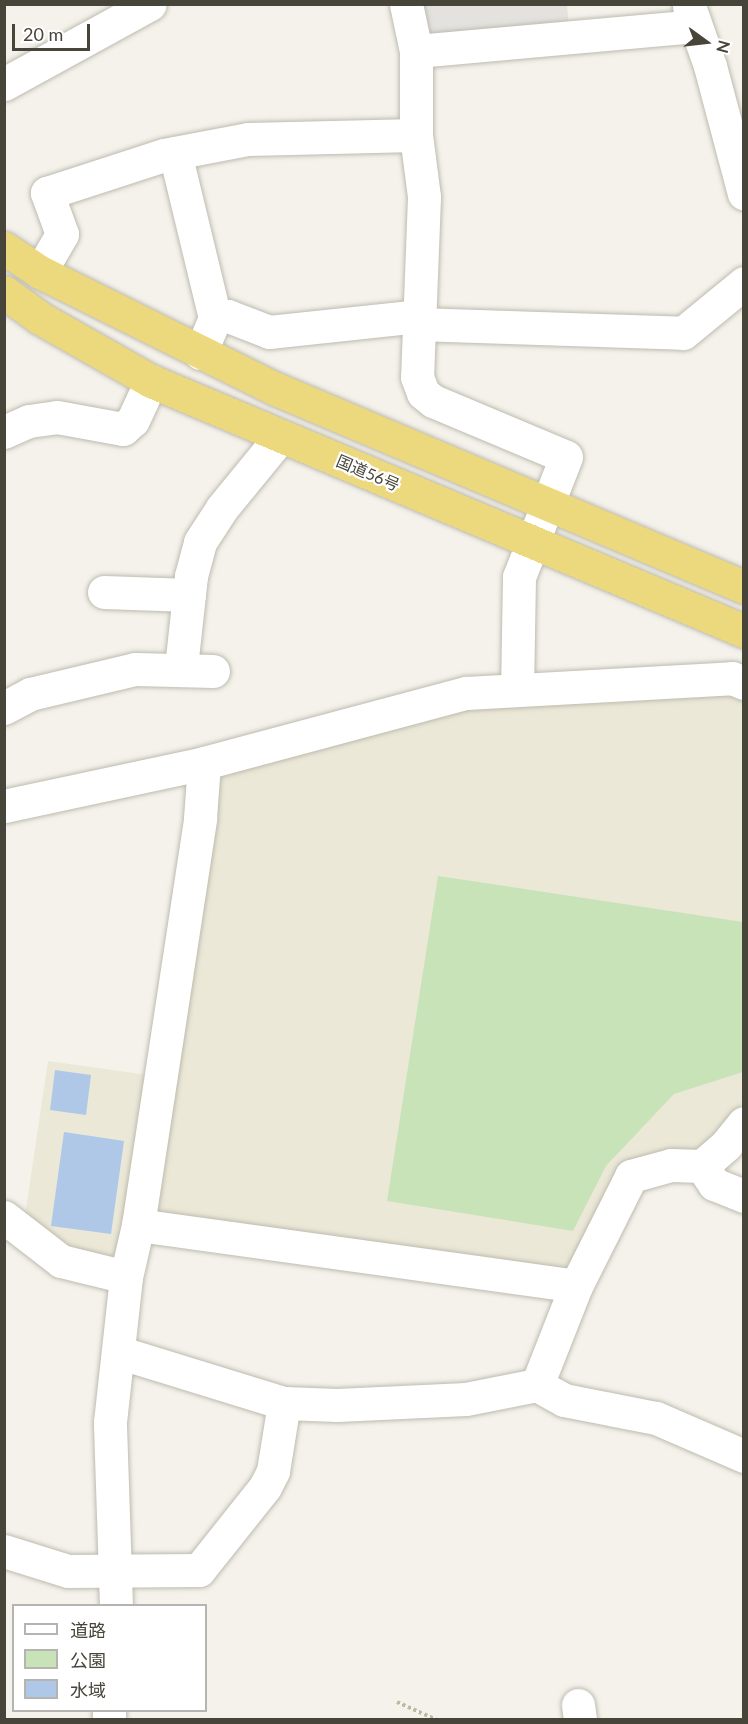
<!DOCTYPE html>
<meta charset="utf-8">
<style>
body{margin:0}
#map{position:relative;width:748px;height:1724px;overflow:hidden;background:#f4f2eb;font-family:Lato,"Noto Sans JP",sans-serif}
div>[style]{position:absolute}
.education>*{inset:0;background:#ebe8d7}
.green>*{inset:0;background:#c9e3b9}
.parking>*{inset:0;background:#e3e2df}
.water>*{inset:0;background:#afc8e8}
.path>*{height:4px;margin-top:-2px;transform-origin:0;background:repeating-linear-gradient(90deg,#beb9a2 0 3px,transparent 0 6px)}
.roads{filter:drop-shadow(0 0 2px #bebbaf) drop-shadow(0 0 2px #bebbaf)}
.minor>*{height:33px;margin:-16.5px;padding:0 16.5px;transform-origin:16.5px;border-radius:16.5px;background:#fff}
.highway>*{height:33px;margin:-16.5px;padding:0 16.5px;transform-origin:16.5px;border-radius:16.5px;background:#edd97d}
span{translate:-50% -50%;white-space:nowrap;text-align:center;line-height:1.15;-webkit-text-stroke:4.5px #fff;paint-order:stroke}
.street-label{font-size:16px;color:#47443a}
.frame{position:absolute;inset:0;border:6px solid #47443a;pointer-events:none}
.legend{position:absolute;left:12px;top:1604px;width:195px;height:108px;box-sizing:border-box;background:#fff;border:2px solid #b5b4b0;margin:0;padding:8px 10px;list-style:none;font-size:18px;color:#47443a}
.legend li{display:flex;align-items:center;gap:12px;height:30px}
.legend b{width:30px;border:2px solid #b5b4b0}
.north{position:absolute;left:676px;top:12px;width:60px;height:60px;-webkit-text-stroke:4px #fff;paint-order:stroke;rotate:105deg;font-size:16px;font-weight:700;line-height:24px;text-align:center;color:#47443a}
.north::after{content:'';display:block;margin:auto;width:21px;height:27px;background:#47443a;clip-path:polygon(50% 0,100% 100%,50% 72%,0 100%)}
.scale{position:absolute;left:12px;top:24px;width:78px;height:27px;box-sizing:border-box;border:3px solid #47443a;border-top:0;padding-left:8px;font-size:18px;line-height:21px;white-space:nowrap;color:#47443a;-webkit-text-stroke:4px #fff;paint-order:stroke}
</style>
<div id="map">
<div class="education">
<div style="clip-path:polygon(732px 692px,743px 697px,743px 1101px,710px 1148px,671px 1156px,571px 1275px,152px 1218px,213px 772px,465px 701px)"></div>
<div style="clip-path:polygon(48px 1061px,148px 1075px,121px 1259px,60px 1248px,25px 1216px)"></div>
</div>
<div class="green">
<div style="clip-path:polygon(438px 876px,743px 922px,743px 1072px,674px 1094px,606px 1166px,573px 1231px,387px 1201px)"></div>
</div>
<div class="parking">
<div style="clip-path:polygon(417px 5px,567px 5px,569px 30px,430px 42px)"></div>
</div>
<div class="water">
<div style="clip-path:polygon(55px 1070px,91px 1075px,86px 1115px,50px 1110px)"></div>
<div style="clip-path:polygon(64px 1132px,124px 1141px,111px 1234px,51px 1226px)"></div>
</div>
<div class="path">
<div style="left:397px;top:1702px;width:44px;rotate:24.2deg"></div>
</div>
<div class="roads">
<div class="minor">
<div style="left:406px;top:4px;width:48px;rotate:78deg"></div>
<div style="left:416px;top:51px;width:84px;rotate:90deg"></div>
<div style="left:416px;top:135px;width:63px;rotate:82.6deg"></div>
<div style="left:424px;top:197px;width:180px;rotate:92.2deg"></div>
<div style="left:417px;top:377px;width:17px;rotate:69deg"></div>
<div style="left:423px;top:393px;width:13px;rotate:39deg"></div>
<div style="left:433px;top:401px;width:144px;rotate:22.8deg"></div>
<div style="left:566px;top:457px;width:129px;rotate:111.4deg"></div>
<div style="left:519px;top:577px;width:112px;rotate:91deg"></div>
<div style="left:689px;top:6px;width:64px;rotate:70.7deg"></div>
<div style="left:710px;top:66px;width:132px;rotate:75.1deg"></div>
<div style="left:416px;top:51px;width:280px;rotate:-5.1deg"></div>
<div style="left:4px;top:84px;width:166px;rotate:-28.7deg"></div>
<div style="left:175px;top:153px;width:170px;rotate:76.4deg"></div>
<div style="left:215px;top:318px;width:38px;rotate:113deg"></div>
<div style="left:40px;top:272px;width:44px;rotate:-59.9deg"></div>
<div style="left:62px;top:234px;width:44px;rotate:-110.1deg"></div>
<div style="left:47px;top:193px;width:123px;rotate:-18deg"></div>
<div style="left:164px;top:155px;width:86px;rotate:-10.8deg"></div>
<div style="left:248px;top:139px;width:168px;rotate:-1.4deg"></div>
<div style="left:215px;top:318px;width:13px;rotate:-9deg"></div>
<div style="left:228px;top:316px;width:44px;rotate:21.3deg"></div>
<div style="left:269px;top:332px;width:150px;rotate:-6.1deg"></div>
<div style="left:417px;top:324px;width:266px;rotate:1.9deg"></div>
<div style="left:683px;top:333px;width:79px;rotate:-39.3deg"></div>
<div style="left:4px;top:432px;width:27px;rotate:-24deg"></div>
<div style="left:29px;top:421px;width:28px;rotate:-8deg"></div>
<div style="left:57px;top:417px;width:67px;rotate:10.3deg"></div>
<div style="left:123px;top:429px;width:13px;rotate:-42deg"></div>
<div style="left:133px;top:420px;width:43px;rotate:-65.2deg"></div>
<div style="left:104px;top:592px;width:85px;rotate:2deg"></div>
<div style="left:181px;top:667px;width:92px;rotate:-83.7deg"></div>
<div style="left:191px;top:576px;width:35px;rotate:-75deg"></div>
<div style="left:200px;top:542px;width:40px;rotate:-57.1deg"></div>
<div style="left:222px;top:508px;width:93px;rotate:-50.7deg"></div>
<div style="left:4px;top:708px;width:30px;rotate:-28deg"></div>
<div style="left:30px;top:694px;width:108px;rotate:-13.4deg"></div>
<div style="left:135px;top:669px;width:78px;rotate:1.5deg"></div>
<div style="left:4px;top:806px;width:205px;rotate:-12.1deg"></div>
<div style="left:204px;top:763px;width:271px;rotate:-15deg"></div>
<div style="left:466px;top:693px;width:266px;rotate:-3.2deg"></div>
<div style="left:732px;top:678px;width:13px;rotate:23deg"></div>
<div style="left:702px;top:1166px;width:22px;rotate:56deg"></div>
<div style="left:714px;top:1184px;width:32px;rotate:22deg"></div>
<div style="left:4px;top:1217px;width:72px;rotate:37.7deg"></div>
<div style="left:61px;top:1261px;width:67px;rotate:13.8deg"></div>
<div style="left:138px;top:1225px;width:442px;rotate:7.9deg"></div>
<div style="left:118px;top:1352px;width:174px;rotate:17.1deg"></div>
<div style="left:284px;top:1403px;width:53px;rotate:2.2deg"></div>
<div style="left:337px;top:1405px;width:129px;rotate:-2.7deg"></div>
<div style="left:466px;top:1399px;width:72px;rotate:-11.2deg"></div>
<div style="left:537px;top:1385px;width:31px;rotate:29deg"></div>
<div style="left:564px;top:1400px;width:94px;rotate:11.1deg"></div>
<div style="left:656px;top:1418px;width:96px;rotate:23.4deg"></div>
<div style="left:537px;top:1385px;width:106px;rotate:-68.5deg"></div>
<div style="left:576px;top:1286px;width:123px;rotate:-63.4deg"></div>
<div style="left:631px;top:1176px;width:41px;rotate:-15.4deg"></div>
<div style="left:671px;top:1165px;width:31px;rotate:2deg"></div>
<div style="left:702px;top:1166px;width:32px;rotate:-41deg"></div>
<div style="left:726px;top:1145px;width:28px;rotate:-51deg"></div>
<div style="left:4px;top:1551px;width:67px;rotate:17.4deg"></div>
<div style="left:68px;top:1571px;width:131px;rotate:-0.4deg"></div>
<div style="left:199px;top:1570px;width:106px;rotate:-51.5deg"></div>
<div style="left:265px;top:1487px;width:18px;rotate:-63deg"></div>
<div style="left:273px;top:1471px;width:69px;rotate:-80.8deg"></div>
<div style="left:116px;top:1606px;width:184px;rotate:-91.9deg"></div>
<div style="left:110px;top:1422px;width:146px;rotate:-83.7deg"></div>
<div style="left:126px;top:1277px;width:53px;rotate:-77deg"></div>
<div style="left:138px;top:1225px;width:412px;rotate:-81.3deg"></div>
<div style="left:200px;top:818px;width:55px;rotate:-85.8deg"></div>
<div style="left:578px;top:1705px;width:15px;rotate:82deg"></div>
<div style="left:109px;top:1720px;width:10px;rotate:-90deg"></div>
</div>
<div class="highway">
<div style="left:4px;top:248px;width:43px;rotate:33.7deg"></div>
<div style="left:40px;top:272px;width:263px;rotate:26.4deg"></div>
<div style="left:276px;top:389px;width:508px;rotate:22.93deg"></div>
<div style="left:4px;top:292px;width:44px;rotate:35.8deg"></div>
<div style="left:40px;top:318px;width:128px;rotate:29.6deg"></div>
<div style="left:151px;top:381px;width:644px;rotate:22.86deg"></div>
</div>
</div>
<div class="street-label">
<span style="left:368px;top:473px;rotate:23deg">国道56号</span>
</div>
<div class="frame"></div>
<ul class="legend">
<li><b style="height:8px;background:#fff"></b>道路</li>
<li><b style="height:16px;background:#c9e3b9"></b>公園</li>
<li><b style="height:16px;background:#afc8e8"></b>水域</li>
</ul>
<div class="north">N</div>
<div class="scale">20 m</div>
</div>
